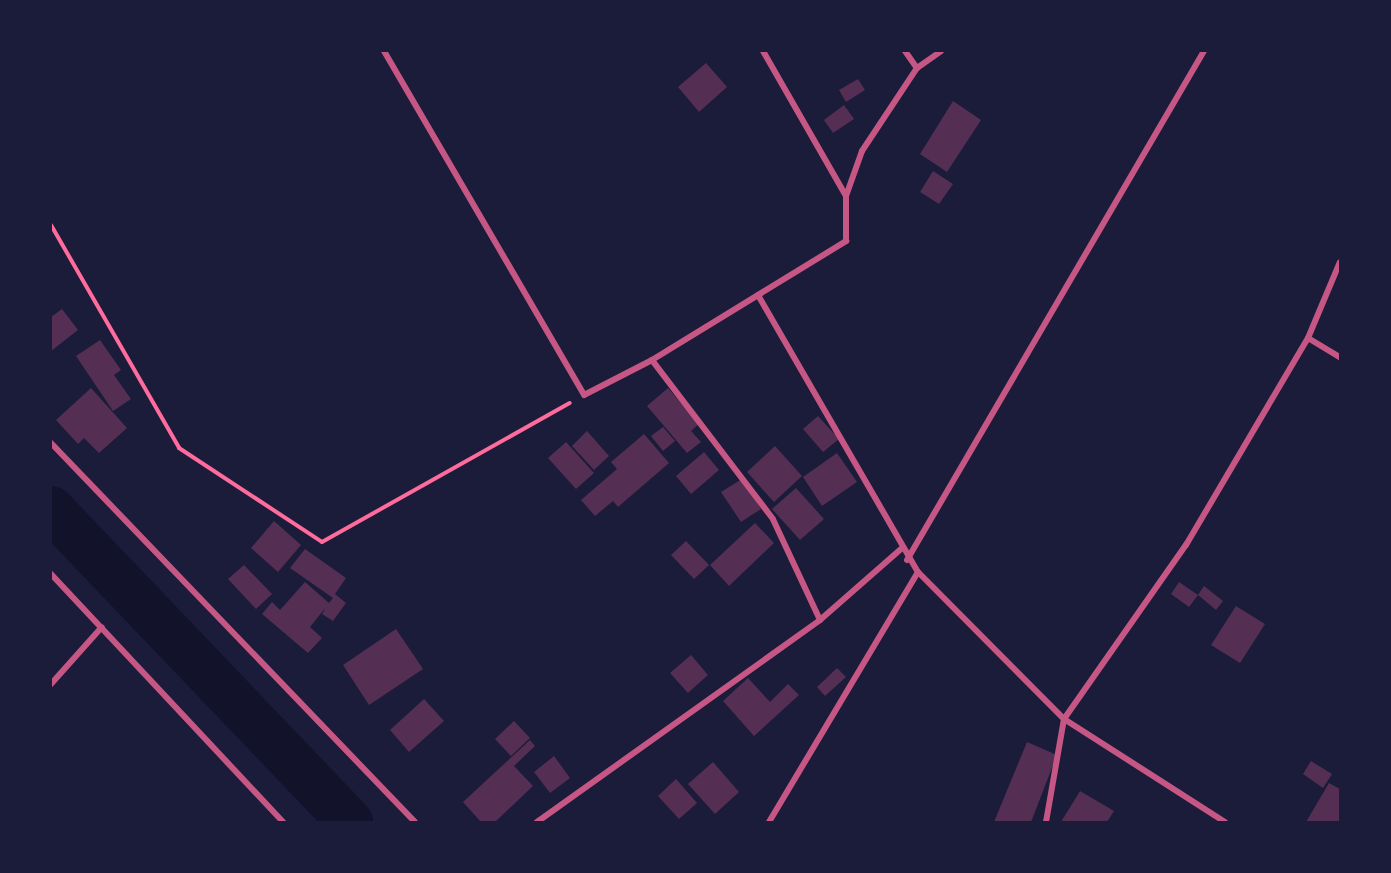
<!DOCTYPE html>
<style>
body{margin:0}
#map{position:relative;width:1391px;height:873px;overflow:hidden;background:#1b1b3a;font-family:Figtree,sans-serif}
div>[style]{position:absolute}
.river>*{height:46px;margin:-23px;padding:0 23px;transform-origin:23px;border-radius:23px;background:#12122b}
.building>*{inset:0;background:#542f53}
.path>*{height:4px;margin:-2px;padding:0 2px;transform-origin:2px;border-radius:2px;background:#ff6b9d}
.minor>*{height:6px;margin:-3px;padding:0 3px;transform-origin:3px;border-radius:3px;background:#c65784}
span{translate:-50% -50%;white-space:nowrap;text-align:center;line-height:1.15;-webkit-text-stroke:5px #1b1b3a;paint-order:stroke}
.frame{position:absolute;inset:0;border:52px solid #1b1b3a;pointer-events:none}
</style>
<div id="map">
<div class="river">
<div style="left:51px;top:509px;width:433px;rotate:46.3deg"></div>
</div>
<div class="building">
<div style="clip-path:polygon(706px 63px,727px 87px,699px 112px,678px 87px)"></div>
<div style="clip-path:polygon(858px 79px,865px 90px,846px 102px,839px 90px)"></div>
<div style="clip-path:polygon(953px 101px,981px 120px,947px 172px,920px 154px)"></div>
<div style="clip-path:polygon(844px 105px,854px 119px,833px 133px,824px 120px)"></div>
<div style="clip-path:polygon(933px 171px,953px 184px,939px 204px,920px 192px)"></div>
<div style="clip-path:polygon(62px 309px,78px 330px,51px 351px,51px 317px)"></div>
<div style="clip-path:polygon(100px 340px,121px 370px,114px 375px,131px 399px,113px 411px,76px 356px)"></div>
<div style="clip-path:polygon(91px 388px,127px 428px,99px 453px,84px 438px,78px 444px,56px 420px)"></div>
<div style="clip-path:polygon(668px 388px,699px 424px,691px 431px,701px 442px,687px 453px,647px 406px)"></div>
<div style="clip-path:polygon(818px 416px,839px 439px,823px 452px,803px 429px)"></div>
<div style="clip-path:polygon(663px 427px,675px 441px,663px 451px,651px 436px)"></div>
<div style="clip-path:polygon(587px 431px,609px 456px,594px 470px,572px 446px)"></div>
<div style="clip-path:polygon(644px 434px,669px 463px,618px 507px,613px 501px,595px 516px,581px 500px,617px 469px,611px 462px)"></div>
<div style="clip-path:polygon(566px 442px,594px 473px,576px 489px,548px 458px)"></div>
<div style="clip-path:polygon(775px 446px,802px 476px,774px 502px,747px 472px)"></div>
<div style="clip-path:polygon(704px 452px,719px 470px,691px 494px,676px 476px)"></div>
<div style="clip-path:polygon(837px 453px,857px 482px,822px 506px,803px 477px)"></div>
<div style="clip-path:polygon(742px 479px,761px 509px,741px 522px,721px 492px)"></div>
<div style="clip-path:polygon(796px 488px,824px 519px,800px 540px,772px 509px)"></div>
<div style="clip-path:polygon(274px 521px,301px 545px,278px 572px,251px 548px)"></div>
<div style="clip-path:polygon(755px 523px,774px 543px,729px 586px,710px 565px)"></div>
<div style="clip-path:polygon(686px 541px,709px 565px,694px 579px,671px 555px)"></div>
<div style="clip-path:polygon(305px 549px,346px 578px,335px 594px,346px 603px,333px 621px,322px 614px,326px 607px,310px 627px,322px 638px,308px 653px,262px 614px,272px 602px,280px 610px,305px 582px,329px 603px,333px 598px,290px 568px)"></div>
<div style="clip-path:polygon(244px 565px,272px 594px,256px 609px,228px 579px)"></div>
<div style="clip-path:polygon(1179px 582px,1198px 595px,1189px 607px,1171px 594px)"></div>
<div style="clip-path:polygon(1204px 586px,1223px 601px,1216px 610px,1198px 595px)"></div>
<div style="clip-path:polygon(1236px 606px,1265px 624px,1240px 663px,1211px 645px)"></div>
<div style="clip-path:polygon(396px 629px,423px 669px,369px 705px,343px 665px)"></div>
<div style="clip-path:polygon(691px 655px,708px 675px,688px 693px,670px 673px)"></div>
<div style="clip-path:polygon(837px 668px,846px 677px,825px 696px,817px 687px)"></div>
<div style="clip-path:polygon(748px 678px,770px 702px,788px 684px,799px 695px,754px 736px,723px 701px)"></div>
<div style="clip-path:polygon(424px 699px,444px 721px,409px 752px,390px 730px)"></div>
<div style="clip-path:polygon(514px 721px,530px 738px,511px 756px,495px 739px)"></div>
<div style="clip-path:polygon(530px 740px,535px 746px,514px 766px,533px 786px,495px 822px,481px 822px,463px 802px)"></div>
<div style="clip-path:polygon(1027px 742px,1057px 755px,1031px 822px,994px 822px)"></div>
<div style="clip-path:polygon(554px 756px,570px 778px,550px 793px,534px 772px)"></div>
<div style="clip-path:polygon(1311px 761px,1332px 774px,1323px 788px,1303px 774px)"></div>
<div style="clip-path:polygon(713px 762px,739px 792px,715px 814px,688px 784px)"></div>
<div style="clip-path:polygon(676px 779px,697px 803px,679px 819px,658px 796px)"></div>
<div style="clip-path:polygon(1329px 783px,1340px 789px,1340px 822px,1306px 822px)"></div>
<div style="clip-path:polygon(1080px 791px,1114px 811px,1107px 822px,1061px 822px)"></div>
</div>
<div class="path">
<div style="left:51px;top:225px;width:257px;rotate:60.1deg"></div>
<div style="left:179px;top:448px;width:171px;rotate:33.3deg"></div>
<div style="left:322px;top:542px;width:284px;rotate:-29.3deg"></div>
</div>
<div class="minor">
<div style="left:384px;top:51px;width:398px;rotate:59.8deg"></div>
<div style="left:584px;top:395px;width:76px;rotate:-27.2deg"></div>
<div style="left:652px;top:360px;width:228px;rotate:-31.5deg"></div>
<div style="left:846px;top:241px;width:45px;rotate:-90deg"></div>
<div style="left:846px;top:196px;width:167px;rotate:-119.8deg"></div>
<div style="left:905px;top:51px;width:21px;rotate:55deg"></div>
<div style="left:846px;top:196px;width:48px;rotate:-70.4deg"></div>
<div style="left:862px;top:151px;width:100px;rotate:-56.5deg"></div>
<div style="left:917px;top:68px;width:29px;rotate:-35deg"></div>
<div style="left:758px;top:295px;width:320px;rotate:60deg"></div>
<div style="left:918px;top:572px;width:207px;rotate:45.2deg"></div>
<div style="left:1064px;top:719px;width:191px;rotate:32.6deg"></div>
<div style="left:1308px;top:338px;width:37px;rotate:31deg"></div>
<div style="left:51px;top:443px;width:525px;rotate:46.16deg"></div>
<div style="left:907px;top:560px;width:589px;rotate:-59.74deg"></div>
<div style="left:51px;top:574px;width:340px;rotate:46.9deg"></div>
<div style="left:820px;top:620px;width:108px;rotate:-41.2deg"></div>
<div style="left:51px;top:684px;width:76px;rotate:-48.2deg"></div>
<div style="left:537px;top:822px;width:348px;rotate:-35.5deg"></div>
<div style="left:820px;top:620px;width:111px;rotate:-115deg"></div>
<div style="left:773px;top:519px;width:200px;rotate:-127.3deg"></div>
<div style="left:769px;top:822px;width:291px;rotate:-59.2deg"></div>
<div style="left:1046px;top:822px;width:105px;rotate:-80.1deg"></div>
<div style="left:1064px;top:719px;width:213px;rotate:-55deg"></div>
<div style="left:1186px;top:545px;width:240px;rotate:-59.5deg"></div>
<div style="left:1308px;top:338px;width:82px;rotate:-67.2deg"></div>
</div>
<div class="frame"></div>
</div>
